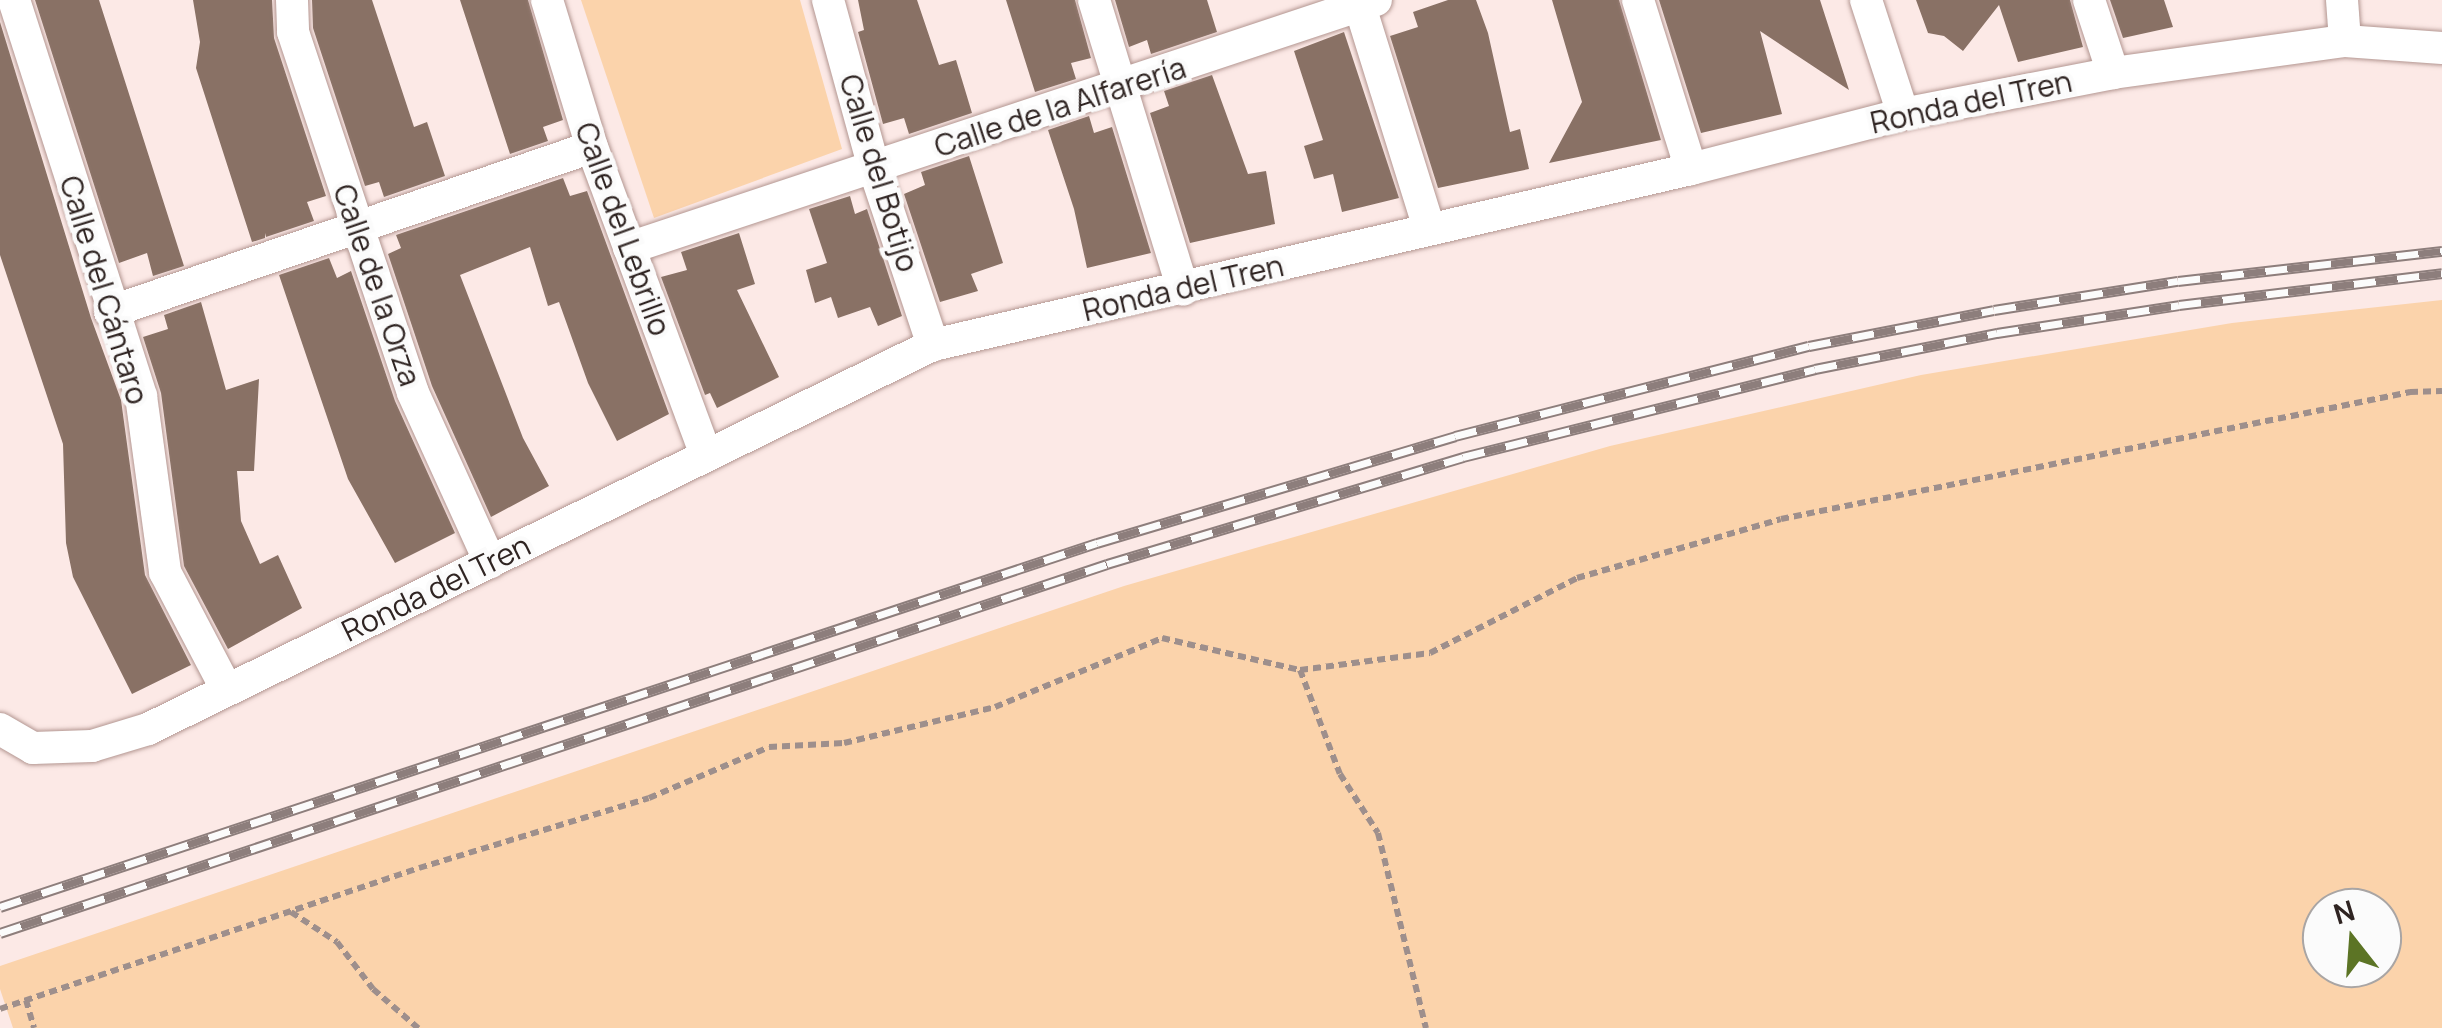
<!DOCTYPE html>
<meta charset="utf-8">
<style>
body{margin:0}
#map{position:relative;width:2442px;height:1028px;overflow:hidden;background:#fce9e6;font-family:Manrope,sans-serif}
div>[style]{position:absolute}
.green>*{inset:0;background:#fbd3ab}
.building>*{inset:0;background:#897165}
.path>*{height:6px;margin-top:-3px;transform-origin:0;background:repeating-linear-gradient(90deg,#9e8f8c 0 8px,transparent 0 13px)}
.roads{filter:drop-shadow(0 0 2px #b39691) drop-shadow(0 0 2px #b39691)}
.street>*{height:32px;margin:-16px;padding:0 16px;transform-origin:16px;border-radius:16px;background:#fff}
.rail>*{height:11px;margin-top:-5.5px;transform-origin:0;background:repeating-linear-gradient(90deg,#fbfbfb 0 22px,#8d7e7c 0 44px);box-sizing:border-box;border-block:2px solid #8d7e7c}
span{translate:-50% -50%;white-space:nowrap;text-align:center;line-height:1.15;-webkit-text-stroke:9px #fbfbfb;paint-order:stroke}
.street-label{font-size:30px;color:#2f2422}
.north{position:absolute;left:2302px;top:888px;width:100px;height:100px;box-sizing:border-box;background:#fbfbfb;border:2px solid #a9a5a4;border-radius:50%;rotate:343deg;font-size:28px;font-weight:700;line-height:40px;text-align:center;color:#2f2422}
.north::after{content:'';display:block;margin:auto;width:35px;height:45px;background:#5c7425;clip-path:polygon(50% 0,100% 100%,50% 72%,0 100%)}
</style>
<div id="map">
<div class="green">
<div style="clip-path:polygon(581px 0,800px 0,842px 149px,654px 218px)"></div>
<div style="clip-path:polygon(evenodd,2442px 300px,2442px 1028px,13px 1028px,0 989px,0 966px,1124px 586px,1610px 446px,1921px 375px,2232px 323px,2442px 300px,2382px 908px,2382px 968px,2322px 968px,2322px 908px,2382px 908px)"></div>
</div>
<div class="building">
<div style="clip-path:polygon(35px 0,99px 0,184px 266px,153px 276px,147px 253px,119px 263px)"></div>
<div style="clip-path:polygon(193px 0,272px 0,274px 38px,326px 196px,307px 202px,314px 221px,266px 237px,265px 233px,265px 238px,252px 242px,196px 68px,200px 42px)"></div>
<div style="clip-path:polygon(312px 0,372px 0,414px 127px,427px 122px,445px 176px,384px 197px,379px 182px,365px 186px,313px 28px)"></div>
<div style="clip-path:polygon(460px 0,528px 0,563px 120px,543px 127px,548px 141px,510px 154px)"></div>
<div style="clip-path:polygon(858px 0,917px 0,939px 65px,956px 60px,972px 113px,909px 134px,904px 118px,883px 124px,858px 32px,864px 30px)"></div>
<div style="clip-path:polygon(1006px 0,1075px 0,1091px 58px,1071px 63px,1076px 79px,1035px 92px)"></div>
<div style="clip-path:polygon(1115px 0,1207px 0,1217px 32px,1151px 54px,1147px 40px,1129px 47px)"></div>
<div style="clip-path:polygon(1448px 0,1476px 0,1488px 33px,1510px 132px,1520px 129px,1529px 169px,1438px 188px,1390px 36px,1418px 27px,1413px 12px)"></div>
<div style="clip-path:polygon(1552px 0,1619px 0,1661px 140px,1549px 163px,1582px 102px)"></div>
<div style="clip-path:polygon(1659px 0,1820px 0,1849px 90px,1760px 31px,1782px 114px,1701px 133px)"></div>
<div style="clip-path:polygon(1916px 0,2070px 0,2083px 47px,2018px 62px,1999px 5px,1963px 51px,1944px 36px,1928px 33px)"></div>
<div style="clip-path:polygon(2110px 0,2164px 0,2173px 27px,2123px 38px)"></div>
<div style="clip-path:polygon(0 22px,91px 318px,121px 400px,145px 575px,191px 665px,132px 694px,73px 577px,66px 543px,63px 444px,0 255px)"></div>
<div style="clip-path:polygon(1344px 32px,1399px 198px,1342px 212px,1333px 174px,1314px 179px,1304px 146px,1323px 140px,1294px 51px)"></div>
<div style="clip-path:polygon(1212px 75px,1248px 174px,1266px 171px,1275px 224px,1190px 243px,1150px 113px,1169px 106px,1164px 91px)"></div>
<div style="clip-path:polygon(1089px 116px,1094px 133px,1112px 127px,1151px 253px,1087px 268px,1074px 209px,1048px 130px)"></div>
<div style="clip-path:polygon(969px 156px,1003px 263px,971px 274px,978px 291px,940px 302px,904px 194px,925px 185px,921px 172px)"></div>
<div style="clip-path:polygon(563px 178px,570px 196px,587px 191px,669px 414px,617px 441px,588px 383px,559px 302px,548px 306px,530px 247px,460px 275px,523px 438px,549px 486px,491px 517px,432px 386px,388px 254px,401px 248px,396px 235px)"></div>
<div style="clip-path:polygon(850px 196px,855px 214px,867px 209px,902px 316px,878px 326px,870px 307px,838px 318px,831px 297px,815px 303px,806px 270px,827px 263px,809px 209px)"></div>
<div style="clip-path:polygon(739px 233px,755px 284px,737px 290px,779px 377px,717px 408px,710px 393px,705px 395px,661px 277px,687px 270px,681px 252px)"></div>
<div style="clip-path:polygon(329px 258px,337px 278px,351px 271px,395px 401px,455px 533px,395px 563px,348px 479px,279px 275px)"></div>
<div style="clip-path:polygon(201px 302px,226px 390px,259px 379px,254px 471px,237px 471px,241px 521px,260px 564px,278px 555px,302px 608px,228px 649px,184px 566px,161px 393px,143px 337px,168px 329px,164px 315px)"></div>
</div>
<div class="path">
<div style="left:1300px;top:670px;width:111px;rotate:69deg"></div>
<div style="left:1340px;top:774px;width:70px;rotate:57.2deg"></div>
<div style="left:1378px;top:833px;width:201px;rotate:76.2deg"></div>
<div style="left:291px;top:912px;width:55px;rotate:33.1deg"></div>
<div style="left:337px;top:942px;width:59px;rotate:52.5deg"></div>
<div style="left:373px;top:989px;width:60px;rotate:40.9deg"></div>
<div style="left:26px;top:1000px;width:29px;rotate:74deg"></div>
<div style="left:0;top:1009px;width:442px;rotate:-18.6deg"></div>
<div style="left:419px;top:868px;width:240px;rotate:-16.9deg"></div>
<div style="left:649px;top:798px;width:130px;rotate:-23deg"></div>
<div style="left:769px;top:747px;width:75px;rotate:-3.1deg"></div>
<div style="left:844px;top:743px;width:155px;rotate:-13.4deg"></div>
<div style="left:995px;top:707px;width:181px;rotate:-22.4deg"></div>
<div style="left:1162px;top:638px;width:142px;rotate:13.1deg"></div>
<div style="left:1300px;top:670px;width:131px;rotate:-7.5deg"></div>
<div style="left:1430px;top:653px;width:165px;rotate:-27deg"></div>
<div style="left:1577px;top:578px;width:212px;rotate:-16.1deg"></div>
<div style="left:1781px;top:519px;width:642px;rotate:-11.41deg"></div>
<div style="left:2410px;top:392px;width:32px;rotate:-2deg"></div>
</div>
<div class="roads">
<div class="street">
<div style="left:14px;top:0;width:416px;rotate:72.2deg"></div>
<div style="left:141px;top:396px;width:178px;rotate:82.2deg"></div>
<div style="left:165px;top:572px;width:133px;rotate:62.3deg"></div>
<div style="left:292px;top:0;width:32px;rotate:88deg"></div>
<div style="left:293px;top:32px;width:380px;rotate:71.6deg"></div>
<div style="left:413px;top:393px;width:186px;rotate:65.5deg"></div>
<div style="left:547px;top:0;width:154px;rotate:73deg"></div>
<div style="left:592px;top:147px;width:329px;rotate:69.7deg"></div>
<div style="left:828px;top:0;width:174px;rotate:74.7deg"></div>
<div style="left:874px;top:168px;width:187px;rotate:71.6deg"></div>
<div style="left:1094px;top:0;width:303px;rotate:72.9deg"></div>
<div style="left:1358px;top:0;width:239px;rotate:72.7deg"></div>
<div style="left:1638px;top:0;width:177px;rotate:72.6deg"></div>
<div style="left:1866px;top:0;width:120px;rotate:72deg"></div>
<div style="left:2089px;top:0;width:77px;rotate:71.8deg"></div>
<div style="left:2342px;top:0;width:41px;rotate:85.8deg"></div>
<div style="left:629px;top:248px;width:787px;rotate:-18.37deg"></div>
<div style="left:110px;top:312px;width:509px;rotate:-18.9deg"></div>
<div style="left:0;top:729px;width:38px;rotate:30deg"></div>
<div style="left:33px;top:748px;width:59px;rotate:-1.9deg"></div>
<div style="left:92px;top:746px;width:59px;rotate:-16.9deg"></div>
<div style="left:148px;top:729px;width:874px;rotate:-26.07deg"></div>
<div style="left:933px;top:345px;width:778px;rotate:-13.07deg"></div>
<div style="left:1691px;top:169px;width:219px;rotate:-14.5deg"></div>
<div style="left:1903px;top:114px;width:214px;rotate:-11deg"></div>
<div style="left:2113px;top:73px;width:234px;rotate:-7.9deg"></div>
<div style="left:2345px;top:41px;width:97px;rotate:4.1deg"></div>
</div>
</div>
<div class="rail">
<div style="left:0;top:907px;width:1156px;rotate:-18.36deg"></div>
<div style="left:1097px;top:543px;width:374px;rotate:-16.6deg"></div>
<div style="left:1455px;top:436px;width:365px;rotate:-14.3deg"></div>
<div style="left:1809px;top:346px;width:188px;rotate:-11deg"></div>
<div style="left:1994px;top:310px;width:186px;rotate:-9deg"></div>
<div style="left:2178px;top:281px;width:266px;rotate:-6.5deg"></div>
<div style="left:0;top:933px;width:1167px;rotate:-18.43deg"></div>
<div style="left:1107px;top:564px;width:372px;rotate:-16.7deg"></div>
<div style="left:1463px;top:457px;width:363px;rotate:-14deg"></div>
<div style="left:1815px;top:369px;width:186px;rotate:-11.2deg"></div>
<div style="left:1997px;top:333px;width:184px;rotate:-8.7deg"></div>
<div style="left:2179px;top:305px;width:265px;rotate:-6.9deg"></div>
</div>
<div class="street-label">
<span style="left:1971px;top:102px;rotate:-12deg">Ronda del Tren</span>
<span style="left:1060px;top:107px;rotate:-18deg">Calle de la Alfarería</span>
<span style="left:879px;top:173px;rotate:73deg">Calle del Botijo</span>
<span style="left:623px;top:229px;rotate:70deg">Calle del Lebrillo</span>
<span style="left:377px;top:285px;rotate:71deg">Calle de la Orza</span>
<span style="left:1183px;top:288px;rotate:-13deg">Ronda del Tren</span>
<span style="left:104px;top:290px;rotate:73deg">Calle del Cántaro</span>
<span style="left:436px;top:588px;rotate:-26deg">Ronda del Tren</span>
</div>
<div class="north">N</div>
</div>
